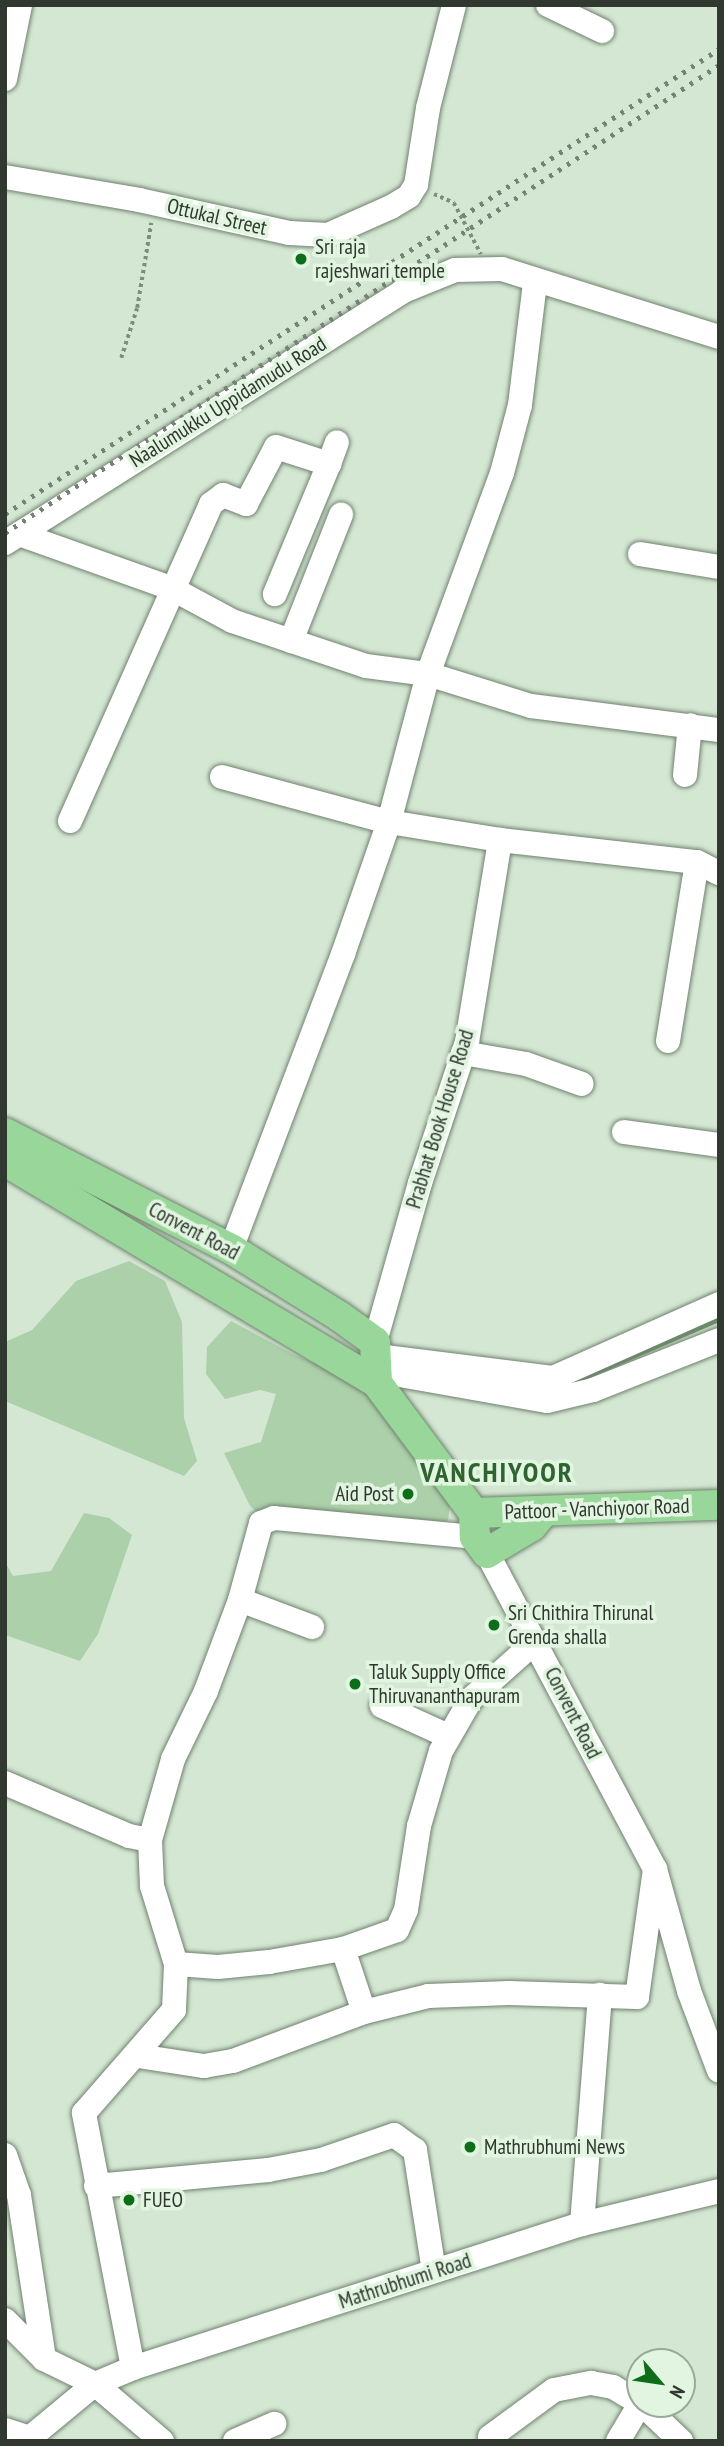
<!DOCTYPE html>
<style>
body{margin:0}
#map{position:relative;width:724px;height:2446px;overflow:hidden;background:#d4e7d3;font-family:"PT Sans Narrow",sans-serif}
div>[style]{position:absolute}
.green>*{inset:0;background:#acd0aa}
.stream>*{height:5px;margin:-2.5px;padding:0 2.5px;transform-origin:2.5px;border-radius:2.5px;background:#699168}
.path>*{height:3.5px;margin-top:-1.75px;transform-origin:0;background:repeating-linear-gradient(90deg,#7f8c7e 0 3.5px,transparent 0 7px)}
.roads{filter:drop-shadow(0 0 2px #70826f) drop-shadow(0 0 2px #70826f)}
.minor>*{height:24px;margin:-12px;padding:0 12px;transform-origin:12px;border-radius:12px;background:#fff}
.major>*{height:30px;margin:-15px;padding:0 15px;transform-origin:15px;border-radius:15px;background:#98d69a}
.rail>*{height:5px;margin-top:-2.5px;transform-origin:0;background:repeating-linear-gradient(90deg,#758275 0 3.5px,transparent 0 10.5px)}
.path-bridge>*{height:3.5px;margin-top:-1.75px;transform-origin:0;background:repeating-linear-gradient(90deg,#7f8c7e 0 3.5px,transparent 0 7px)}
.dots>*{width:19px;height:19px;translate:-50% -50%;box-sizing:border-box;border:4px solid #e1f5e0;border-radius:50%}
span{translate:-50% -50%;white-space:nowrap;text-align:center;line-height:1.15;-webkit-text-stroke:7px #e1f5e0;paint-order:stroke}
.street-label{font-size:21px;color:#303830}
.poi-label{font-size:21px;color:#303830}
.left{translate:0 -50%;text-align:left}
.right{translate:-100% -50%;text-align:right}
.district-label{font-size:28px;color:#2f6430;font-weight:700;letter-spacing:2px}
.frame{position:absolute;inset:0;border:7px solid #303830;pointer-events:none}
.north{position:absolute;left:626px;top:2348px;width:70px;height:70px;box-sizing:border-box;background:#e1f5e0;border:2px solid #9aa99a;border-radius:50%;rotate:119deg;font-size:19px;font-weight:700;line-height:28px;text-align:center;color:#303830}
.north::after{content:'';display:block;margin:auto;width:24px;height:32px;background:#0e6d19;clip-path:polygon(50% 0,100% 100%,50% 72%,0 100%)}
</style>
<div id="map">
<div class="green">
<div style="clip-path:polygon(129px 1261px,165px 1281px,182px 1322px,184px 1418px,197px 1461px,184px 1476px,5px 1401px,5px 1342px,32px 1330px,76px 1281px)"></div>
<div style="clip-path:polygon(231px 1321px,293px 1354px,367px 1386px,451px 1495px,448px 1520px,437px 1526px,271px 1524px,250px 1506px,224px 1453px,261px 1442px,276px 1394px,260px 1390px,225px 1399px,206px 1374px,207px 1347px)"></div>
<div style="clip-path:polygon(84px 1513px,109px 1518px,132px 1535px,98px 1634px,80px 1661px,5px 1635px,5px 1562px,13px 1576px,51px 1571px)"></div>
</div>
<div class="stream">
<div style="left:574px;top:1381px;width:158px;rotate:-23.2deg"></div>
</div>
<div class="path">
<div style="left:434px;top:194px;width:22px;rotate:24deg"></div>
<div style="left:121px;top:358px;width:52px;rotate:-72.3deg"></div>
<div style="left:137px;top:308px;width:86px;rotate:-80.6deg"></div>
</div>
<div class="roads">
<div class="minor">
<div style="left:548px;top:5px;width:60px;rotate:25.7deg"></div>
<div style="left:5px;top:79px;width:76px;rotate:-78.5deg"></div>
<div style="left:5px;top:177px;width:136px;rotate:9.7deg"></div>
<div style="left:139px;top:200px;width:154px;rotate:12.4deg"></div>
<div style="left:289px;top:233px;width:39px;rotate:3deg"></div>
<div style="left:328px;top:235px;width:69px;rotate:-24deg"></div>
<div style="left:391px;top:207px;width:21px;rotate:-31deg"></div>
<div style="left:409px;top:196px;width:13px;rotate:-58deg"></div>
<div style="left:416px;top:185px;width:78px;rotate:-81.1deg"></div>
<div style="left:428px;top:108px;width:106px;rotate:-75.8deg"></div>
<div style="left:329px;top:464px;width:23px;rotate:-70deg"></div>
<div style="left:19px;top:534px;width:161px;rotate:19.6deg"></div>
<div style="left:171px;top:588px;width:69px;rotate:28.4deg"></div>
<div style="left:232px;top:621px;width:141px;rotate:18.6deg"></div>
<div style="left:366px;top:666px;width:63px;rotate:7.4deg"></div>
<div style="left:428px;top:674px;width:108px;rotate:17.3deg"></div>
<div style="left:531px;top:706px;width:190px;rotate:7.3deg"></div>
<div style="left:5px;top:543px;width:471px;rotate:-32.3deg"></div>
<div style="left:403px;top:291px;width:56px;rotate:-22deg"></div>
<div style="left:455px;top:270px;width:47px;rotate:-1.2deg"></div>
<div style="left:502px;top:269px;width:227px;rotate:17.4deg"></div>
<div style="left:640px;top:554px;width:80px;rotate:9.3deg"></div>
<div style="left:291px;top:641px;width:136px;rotate:-68.4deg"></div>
<div style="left:685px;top:775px;width:50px;rotate:-84.3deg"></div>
<div style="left:222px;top:777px;width:173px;rotate:15.1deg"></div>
<div style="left:389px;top:822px;width:112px;rotate:9.2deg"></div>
<div style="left:70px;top:821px;width:347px;rotate:-66deg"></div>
<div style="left:211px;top:504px;width:15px;rotate:-37deg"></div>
<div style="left:223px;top:495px;width:25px;rotate:21deg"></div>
<div style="left:246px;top:504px;width:64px;rotate:-62.2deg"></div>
<div style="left:276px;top:447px;width:56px;rotate:17.8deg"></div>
<div style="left:329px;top:464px;width:141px;rotate:112.6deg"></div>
<div style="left:668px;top:1041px;width:181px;rotate:-80.8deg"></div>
<div style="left:463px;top:1053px;width:64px;rotate:9.9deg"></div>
<div style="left:526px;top:1064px;width:59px;rotate:19.7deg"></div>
<div style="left:624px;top:1132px;width:96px;rotate:7.8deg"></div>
<div style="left:231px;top:1249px;width:316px;rotate:-69.2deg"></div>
<div style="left:343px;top:954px;width:140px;rotate:-70.8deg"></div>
<div style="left:389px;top:822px;width:153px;rotate:-75.2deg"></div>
<div style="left:428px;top:674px;width:214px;rotate:-69.8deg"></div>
<div style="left:502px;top:473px;width:70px;rotate:-75.2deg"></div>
<div style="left:520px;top:405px;width:124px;rotate:-83deg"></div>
<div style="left:375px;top:1342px;width:165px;rotate:-74.2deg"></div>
<div style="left:420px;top:1183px;width:149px;rotate:-71.6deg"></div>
<div style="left:467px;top:1042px;width:205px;rotate:-80.7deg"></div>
<div style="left:500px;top:840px;width:198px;rotate:6.4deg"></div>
<div style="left:697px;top:862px;width:25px;rotate:27deg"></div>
<div style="left:377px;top:1356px;width:177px;rotate:7.1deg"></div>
<div style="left:553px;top:1378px;width:182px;rotate:-24deg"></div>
<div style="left:394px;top:1374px;width:155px;rotate:10deg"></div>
<div style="left:547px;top:1401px;width:47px;rotate:-13.4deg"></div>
<div style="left:593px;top:1390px;width:136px;rotate:-21.6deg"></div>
<div style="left:487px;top:1553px;width:358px;rotate:62deg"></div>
<div style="left:655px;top:1869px;width:127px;rotate:74.4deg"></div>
<div style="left:689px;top:1991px;width:85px;rotate:69.4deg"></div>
<div style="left:240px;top:1600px;width:77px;rotate:20.6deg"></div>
<div style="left:382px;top:1706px;width:72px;rotate:24.4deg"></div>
<div style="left:5px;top:1783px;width:135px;rotate:23.1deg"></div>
<div style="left:129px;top:1836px;width:21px;rotate:11deg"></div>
<div style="left:343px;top:1949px;width:66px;rotate:71.6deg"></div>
<div style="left:176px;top:1964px;width:82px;rotate:-107.1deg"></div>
<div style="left:152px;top:1886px;width:46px;rotate:-92.5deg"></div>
<div style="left:150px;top:1840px;width:84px;rotate:-74.1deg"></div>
<div style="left:173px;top:1759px;width:76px;rotate:-64.1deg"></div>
<div style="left:206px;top:1691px;width:97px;rotate:-69.5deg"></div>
<div style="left:240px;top:1600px;width:80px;rotate:-74.7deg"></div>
<div style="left:261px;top:1523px;width:14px;rotate:-21deg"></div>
<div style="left:274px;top:1518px;width:202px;rotate:5.4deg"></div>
<div style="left:138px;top:2056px;width:67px;rotate:8.6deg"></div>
<div style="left:204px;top:2066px;width:29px;rotate:-10deg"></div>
<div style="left:233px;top:2061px;width:140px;rotate:-20.5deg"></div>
<div style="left:364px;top:2012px;width:66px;rotate:-14deg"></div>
<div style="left:428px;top:1996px;width:81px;rotate:-2.1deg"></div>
<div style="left:509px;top:1993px;width:128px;rotate:1.8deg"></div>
<div style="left:637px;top:1997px;width:129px;rotate:-82deg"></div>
<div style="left:5px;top:2155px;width:42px;rotate:70.7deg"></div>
<div style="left:19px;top:2195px;width:166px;rotate:81.3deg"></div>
<div style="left:96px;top:2186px;width:173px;rotate:-5.3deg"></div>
<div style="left:268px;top:2170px;width:54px;rotate:-10.7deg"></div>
<div style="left:321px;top:2160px;width:77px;rotate:-18.9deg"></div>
<div style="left:394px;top:2135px;width:26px;rotate:36deg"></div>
<div style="left:415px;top:2150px;width:122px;rotate:81.1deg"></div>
<div style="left:582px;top:2224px;width:230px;rotate:-85.5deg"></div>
<div style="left:5px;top:2320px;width:55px;rotate:45deg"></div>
<div style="left:44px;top:2359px;width:57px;rotate:26.1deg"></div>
<div style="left:95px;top:2384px;width:88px;rotate:40.4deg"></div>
<div style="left:133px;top:2368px;width:260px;rotate:-100.9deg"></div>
<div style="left:84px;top:2113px;width:137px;rotate:-48.9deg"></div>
<div style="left:174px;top:2010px;width:46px;rotate:-87.5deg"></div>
<div style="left:176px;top:1964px;width:42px;rotate:4.1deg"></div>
<div style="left:218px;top:1967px;width:51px;rotate:-5.6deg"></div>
<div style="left:269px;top:1962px;width:75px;rotate:-10deg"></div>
<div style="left:343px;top:1949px;width:57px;rotate:-19.4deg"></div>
<div style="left:397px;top:1930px;width:22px;rotate:-66deg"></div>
<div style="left:406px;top:1910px;width:85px;rotate:-81.2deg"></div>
<div style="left:419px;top:1826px;width:78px;rotate:-73.7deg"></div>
<div style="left:441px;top:1751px;width:60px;rotate:-60deg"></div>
<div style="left:471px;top:1699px;width:87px;rotate:-41.7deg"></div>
<div style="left:642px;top:2404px;width:54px;rotate:43.5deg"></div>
<div style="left:5px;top:2430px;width:26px;rotate:18deg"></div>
<div style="left:490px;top:2437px;width:79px;rotate:-36.3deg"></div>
<div style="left:554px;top:2390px;width:38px;rotate:-11deg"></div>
<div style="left:591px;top:2383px;width:22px;rotate:10deg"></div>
<div style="left:613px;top:2387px;width:31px;rotate:31deg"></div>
<div style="left:26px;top:2441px;width:89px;rotate:-39.6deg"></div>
<div style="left:95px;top:2384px;width:41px;rotate:-22.8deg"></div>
<div style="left:133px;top:2368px;width:472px;rotate:-17.8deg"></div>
<div style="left:582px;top:2224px;width:141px;rotate:-13.5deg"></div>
<div style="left:235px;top:2441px;width:43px;rotate:-23.6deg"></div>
<div style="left:618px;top:2441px;width:43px;rotate:-59.3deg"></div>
</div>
<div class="major">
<div style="left:5px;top:1133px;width:254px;rotate:27.2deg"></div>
<div style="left:231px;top:1249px;width:127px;rotate:31.8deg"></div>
<div style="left:339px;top:1316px;width:44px;rotate:35.8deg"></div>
<div style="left:375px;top:1342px;width:41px;rotate:87.2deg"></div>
<div style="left:5px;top:1161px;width:433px;rotate:30.8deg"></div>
<div style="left:377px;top:1383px;width:162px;rotate:53.3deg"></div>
<div style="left:474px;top:1513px;width:24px;rotate:88deg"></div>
<div style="left:475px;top:1537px;width:20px;rotate:53deg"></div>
<div style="left:487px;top:1553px;width:52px;rotate:-31deg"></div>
<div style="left:532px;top:1526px;width:19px;rotate:-51deg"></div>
<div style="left:474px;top:1513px;width:245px;rotate:-1.9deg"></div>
</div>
</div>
<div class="rail">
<div style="left:5px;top:514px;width:852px;rotate:-33.07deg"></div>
<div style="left:5px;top:533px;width:854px;rotate:-33.24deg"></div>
</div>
<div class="path-bridge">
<div style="left:454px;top:203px;width:58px;rotate:62.1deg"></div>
</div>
<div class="dots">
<div style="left:301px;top:259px;background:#0e6d19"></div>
<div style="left:408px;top:1494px;background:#0e6d19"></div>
<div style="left:494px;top:1625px;background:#0e6d19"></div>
<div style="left:355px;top:1684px;background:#0e6d19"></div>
<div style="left:470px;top:2147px;background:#0e6d19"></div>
<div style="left:129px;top:2200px;background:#0e6d19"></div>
</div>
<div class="street-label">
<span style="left:217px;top:217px;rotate:13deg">Ottukal Street</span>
<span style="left:228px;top:402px;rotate:-32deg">Naalumukku Uppidamudu Road</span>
<span style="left:440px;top:1119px;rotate:-73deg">Prabhat Book House Road</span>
<span style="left:194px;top:1231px;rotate:28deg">Convent Road</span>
<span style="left:597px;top:1509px;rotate:-2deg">Pattoor - Vanchiyoor Road</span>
<span style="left:573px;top:1713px;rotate:63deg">Convent Road</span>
<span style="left:405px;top:2281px;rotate:-18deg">Mathrubhumi Road</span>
</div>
<div class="poi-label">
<span class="left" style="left:315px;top:259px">Sri raja<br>rajeshwari temple</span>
<span class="right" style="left:394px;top:1494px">Aid Post</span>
<span class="left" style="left:508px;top:1625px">Sri Chithira Thirunal<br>Grenda shalla</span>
<span class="left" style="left:369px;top:1684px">Taluk Supply Office<br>Thiruvananthapuram</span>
<span class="left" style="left:484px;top:2147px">Mathrubhumi News</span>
<span class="left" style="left:143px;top:2200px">FUEO</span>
</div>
<div class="district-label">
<span style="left:497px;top:1472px">VANCHIYOOR</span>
</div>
<div class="frame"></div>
<div class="north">N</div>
</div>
